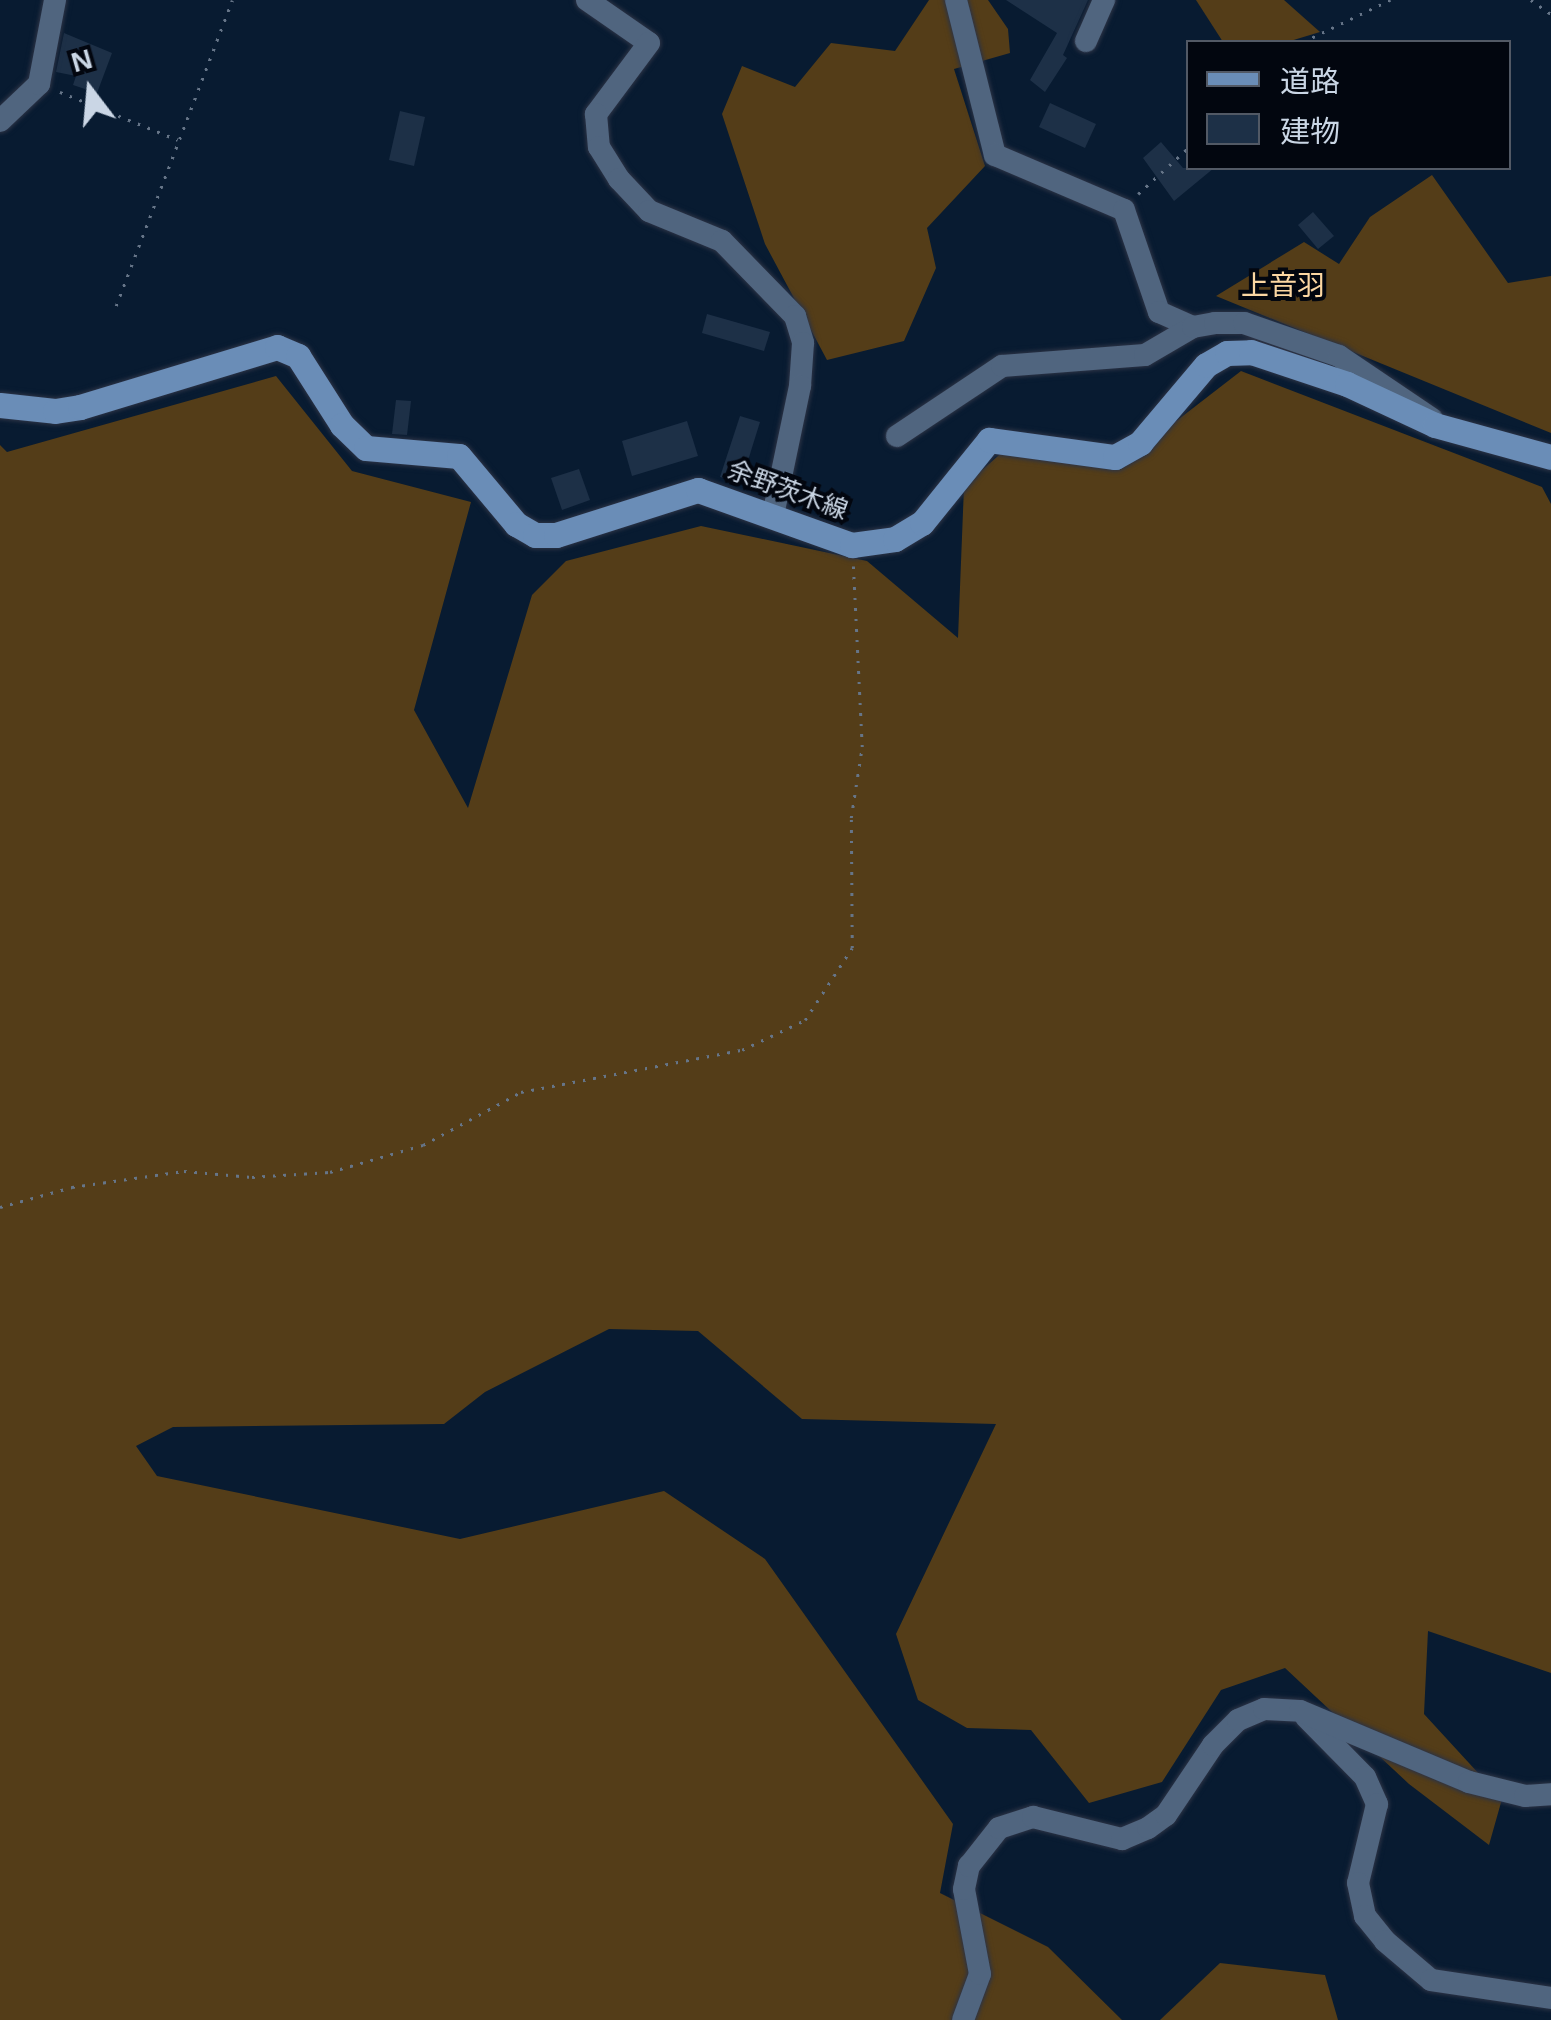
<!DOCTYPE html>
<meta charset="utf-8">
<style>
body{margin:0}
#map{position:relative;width:1551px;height:2020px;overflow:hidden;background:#081b31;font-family:Arial,"Noto Sans JP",sans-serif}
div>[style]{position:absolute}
.forest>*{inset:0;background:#543d18}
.building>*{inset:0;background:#1d3047}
.path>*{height:2.5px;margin-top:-1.25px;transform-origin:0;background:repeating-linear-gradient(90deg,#667588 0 2.5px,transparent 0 10.5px)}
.roads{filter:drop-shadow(0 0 2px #2c3345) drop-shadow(0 0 2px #2c3345)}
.minor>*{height:22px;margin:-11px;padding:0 11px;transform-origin:11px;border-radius:11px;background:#50657f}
.major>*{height:25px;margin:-12.5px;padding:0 12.5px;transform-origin:12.5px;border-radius:12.5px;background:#6a8db7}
span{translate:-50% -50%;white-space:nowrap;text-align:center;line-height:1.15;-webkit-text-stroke:8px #02060f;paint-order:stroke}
.street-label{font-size:25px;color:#cad6e5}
.neighbourhood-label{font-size:28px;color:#fcd7a2}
.legend{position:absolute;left:1186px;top:40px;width:325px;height:130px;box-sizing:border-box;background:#02060f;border:2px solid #525965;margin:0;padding:12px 18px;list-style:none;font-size:30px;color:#cad6e5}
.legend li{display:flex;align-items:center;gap:20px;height:50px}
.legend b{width:50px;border:2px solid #525965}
.north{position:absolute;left:40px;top:40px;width:100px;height:100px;-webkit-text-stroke:8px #02060f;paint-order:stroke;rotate:344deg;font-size:28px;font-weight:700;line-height:40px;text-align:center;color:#cad6e5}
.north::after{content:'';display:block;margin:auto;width:35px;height:45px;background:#cad6e5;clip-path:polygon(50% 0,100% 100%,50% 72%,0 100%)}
</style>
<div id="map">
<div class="forest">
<div style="clip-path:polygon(929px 0,988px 0,1008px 29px,1010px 53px,954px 69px,985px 166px,927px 228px,936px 268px,904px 341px,827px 360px,765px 244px,722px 114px,742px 66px,795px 87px,831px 43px,895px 51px)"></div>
<div style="clip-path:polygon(1196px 0,1284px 0,1320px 32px,1287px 42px,1223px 42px)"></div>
<div style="clip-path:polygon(1432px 175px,1508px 283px,1551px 276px,1551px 433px,1216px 296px,1304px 242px,1339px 264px,1370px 217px)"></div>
<div style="clip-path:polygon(1241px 371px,1542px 487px,1551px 504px,1551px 1673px,1428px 1631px,1424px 1714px,1502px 1799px,1489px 1845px,1409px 1784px,1285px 1668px,1221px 1690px,1162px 1782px,1089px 1803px,1031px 1730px,967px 1728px,918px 1700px,896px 1634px,996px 1424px,802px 1419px,698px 1331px,609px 1329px,485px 1392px,444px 1424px,173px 1427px,136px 1446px,157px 1476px,460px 1539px,664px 1491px,765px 1559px,953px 1824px,940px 1893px,1048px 1947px,1122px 2020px,0 2020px,0 445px,7px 452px,276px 376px,352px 471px,471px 502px,414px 710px,468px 808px,532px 595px,566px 561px,701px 526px,867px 561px,958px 638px,964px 486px,1007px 448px,1118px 466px)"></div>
<div style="clip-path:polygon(1220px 1963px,1325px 1975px,1338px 2020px,1160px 2020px)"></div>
</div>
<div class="building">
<div style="clip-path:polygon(1006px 0,1088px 0,1063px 55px,1067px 58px,1045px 92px,1030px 80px,1057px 33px)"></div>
<div style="clip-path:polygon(64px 33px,112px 53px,97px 93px,73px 85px,76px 76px,56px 72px)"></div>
<div style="clip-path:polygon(1050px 103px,1096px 124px,1085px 148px,1039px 127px)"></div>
<div style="clip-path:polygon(400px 111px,425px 117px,414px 166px,389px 160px)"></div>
<div style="clip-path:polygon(1161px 142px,1183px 168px,1214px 168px,1174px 201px,1143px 158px)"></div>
<div style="clip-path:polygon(1313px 212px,1334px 236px,1318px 249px,1298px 225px)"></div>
<div style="clip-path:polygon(707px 314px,770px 332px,764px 351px,702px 333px)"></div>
<div style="clip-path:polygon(396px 400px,411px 401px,407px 435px,392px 434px)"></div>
<div style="clip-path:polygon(740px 416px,760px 422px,741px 483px,720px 477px)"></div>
<div style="clip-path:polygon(687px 421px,698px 456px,632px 476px,622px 441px)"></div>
<div style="clip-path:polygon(579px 469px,590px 500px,562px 510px,551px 478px)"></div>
</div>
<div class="path">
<div style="left:1531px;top:0;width:24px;rotate:35deg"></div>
<div style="left:1303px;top:42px;width:97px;rotate:-25.8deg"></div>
<div style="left:60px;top:92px;width:127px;rotate:22.1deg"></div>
<div style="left:1138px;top:194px;width:68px;rotate:-42.6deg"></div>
<div style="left:116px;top:306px;width:327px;rotate:-69.2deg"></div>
<div style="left:0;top:1207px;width:75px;rotate:-15.5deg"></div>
<div style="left:72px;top:1187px;width:113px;rotate:-8.1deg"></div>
<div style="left:184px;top:1171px;width:68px;rotate:5deg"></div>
<div style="left:252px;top:1177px;width:78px;rotate:-3.7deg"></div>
<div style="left:330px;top:1172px;width:97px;rotate:-16.2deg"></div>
<div style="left:423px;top:1145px;width:111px;rotate:-28.4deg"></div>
<div style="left:521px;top:1092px;width:225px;rotate:-10.8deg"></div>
<div style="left:742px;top:1050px;width:70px;rotate:-25.5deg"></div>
<div style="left:805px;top:1020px;width:86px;rotate:-56.9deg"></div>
<div style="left:852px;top:948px;width:130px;rotate:-90.4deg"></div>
<div style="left:851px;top:818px;width:72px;rotate:-81.2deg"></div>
<div style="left:862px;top:747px;width:181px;rotate:-92.8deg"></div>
</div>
<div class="roads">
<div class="minor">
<div style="left:587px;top:0;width:75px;rotate:34.7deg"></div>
<div style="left:649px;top:43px;width:89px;rotate:126.7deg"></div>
<div style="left:596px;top:114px;width:33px;rotate:85deg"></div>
<div style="left:599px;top:147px;width:38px;rotate:58deg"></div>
<div style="left:619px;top:179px;width:44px;rotate:46.8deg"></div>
<div style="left:649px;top:211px;width:79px;rotate:22.3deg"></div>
<div style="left:722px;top:241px;width:105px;rotate:45.8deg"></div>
<div style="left:795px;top:316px;width:28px;rotate:73deg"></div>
<div style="left:803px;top:343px;width:43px;rotate:94deg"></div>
<div style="left:800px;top:386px;width:132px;rotate:101.8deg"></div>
<div style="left:956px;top:0;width:160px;rotate:75.9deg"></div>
<div style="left:995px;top:155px;width:140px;rotate:23.1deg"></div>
<div style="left:1124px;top:210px;width:108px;rotate:71.1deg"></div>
<div style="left:1159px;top:312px;width:37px;rotate:24deg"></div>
<div style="left:1086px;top:41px;width:45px;rotate:-66.3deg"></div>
<div style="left:0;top:121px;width:54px;rotate:-43.5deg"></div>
<div style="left:39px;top:84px;width:86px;rotate:-79.2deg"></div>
<div style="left:897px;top:436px;width:126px;rotate:-33.7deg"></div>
<div style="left:1002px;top:366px;width:143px;rotate:-4.4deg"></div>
<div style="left:1145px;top:355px;width:56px;rotate:-30.3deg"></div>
<div style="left:1193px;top:327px;width:22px;rotate:-10deg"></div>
<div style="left:1215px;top:323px;width:29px"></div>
<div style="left:1244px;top:323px;width:101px;rotate:19.2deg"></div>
<div style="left:1339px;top:356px;width:112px;rotate:34.1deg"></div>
<div style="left:1306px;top:1717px;width:84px;rotate:45.5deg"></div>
<div style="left:1365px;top:1777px;width:30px;rotate:66deg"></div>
<div style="left:1377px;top:1804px;width:81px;rotate:103.5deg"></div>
<div style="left:1358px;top:1883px;width:34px;rotate:78deg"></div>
<div style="left:1365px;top:1916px;width:32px;rotate:51deg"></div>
<div style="left:1385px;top:1941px;width:60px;rotate:40.3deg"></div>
<div style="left:1431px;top:1980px;width:121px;rotate:8.5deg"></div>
<div style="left:963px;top:2020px;width:49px;rotate:-69.7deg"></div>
<div style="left:980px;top:1974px;width:86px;rotate:-100.7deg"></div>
<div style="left:964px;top:1889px;width:24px;rotate:-78deg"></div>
<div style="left:969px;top:1866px;width:48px;rotate:-51.7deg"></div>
<div style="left:999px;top:1828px;width:36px;rotate:-18deg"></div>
<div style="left:1033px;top:1817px;width:92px;rotate:13.9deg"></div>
<div style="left:1122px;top:1839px;width:28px;rotate:-23deg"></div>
<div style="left:1148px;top:1828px;width:22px;rotate:-36deg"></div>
<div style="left:1166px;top:1815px;width:84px;rotate:-56.1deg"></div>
<div style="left:1213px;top:1745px;width:35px;rotate:-45deg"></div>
<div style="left:1238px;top:1720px;width:28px;rotate:-23deg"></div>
<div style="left:1264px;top:1709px;width:36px;rotate:3deg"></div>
<div style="left:1300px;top:1711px;width:183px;rotate:22.8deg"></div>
<div style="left:1469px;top:1782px;width:58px;rotate:14deg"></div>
<div style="left:1525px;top:1796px;width:26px;rotate:-4deg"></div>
</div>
<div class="major">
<div style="left:0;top:405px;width:55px;rotate:6.2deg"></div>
<div style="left:55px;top:411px;width:25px;rotate:-9deg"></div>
<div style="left:80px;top:407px;width:206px;rotate:-16.9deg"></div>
<div style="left:277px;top:347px;width:23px;rotate:23deg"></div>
<div style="left:298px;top:356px;width:82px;rotate:57.5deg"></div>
<div style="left:342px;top:425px;width:33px;rotate:44deg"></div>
<div style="left:366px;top:448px;width:93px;rotate:4.9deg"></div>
<div style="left:459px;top:456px;width:89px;rotate:50deg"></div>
<div style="left:516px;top:524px;width:22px;rotate:30deg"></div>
<div style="left:535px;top:535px;width:21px"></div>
<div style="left:556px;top:535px;width:149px;rotate:-17.6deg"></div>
<div style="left:698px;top:490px;width:164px;rotate:19.7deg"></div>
<div style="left:852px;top:545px;width:43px;rotate:-7.9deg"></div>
<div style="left:895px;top:539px;width:31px;rotate:-31deg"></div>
<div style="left:922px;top:523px;width:107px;rotate:-51.1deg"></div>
<div style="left:989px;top:440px;width:127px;rotate:7.7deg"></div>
<div style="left:1115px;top:457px;width:29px;rotate:-29deg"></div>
<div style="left:1140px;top:443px;width:102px;rotate:-49.8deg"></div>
<div style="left:1206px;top:365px;width:24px;rotate:-30deg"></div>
<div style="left:1227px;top:353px;width:24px;rotate:-2deg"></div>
<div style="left:1251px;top:352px;width:101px;rotate:18.4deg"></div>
<div style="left:1347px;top:384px;width:97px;rotate:25deg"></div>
<div style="left:1435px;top:425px;width:120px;rotate:15.4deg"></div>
</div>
</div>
<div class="street-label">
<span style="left:788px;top:490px;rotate:20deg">余野茨木線</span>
</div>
<div class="neighbourhood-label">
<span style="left:1283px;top:286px">上音羽</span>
</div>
<ul class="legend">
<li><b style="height:12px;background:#6a8db7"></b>道路</li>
<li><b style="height:28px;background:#1d3047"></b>建物</li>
</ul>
<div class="north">N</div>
</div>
